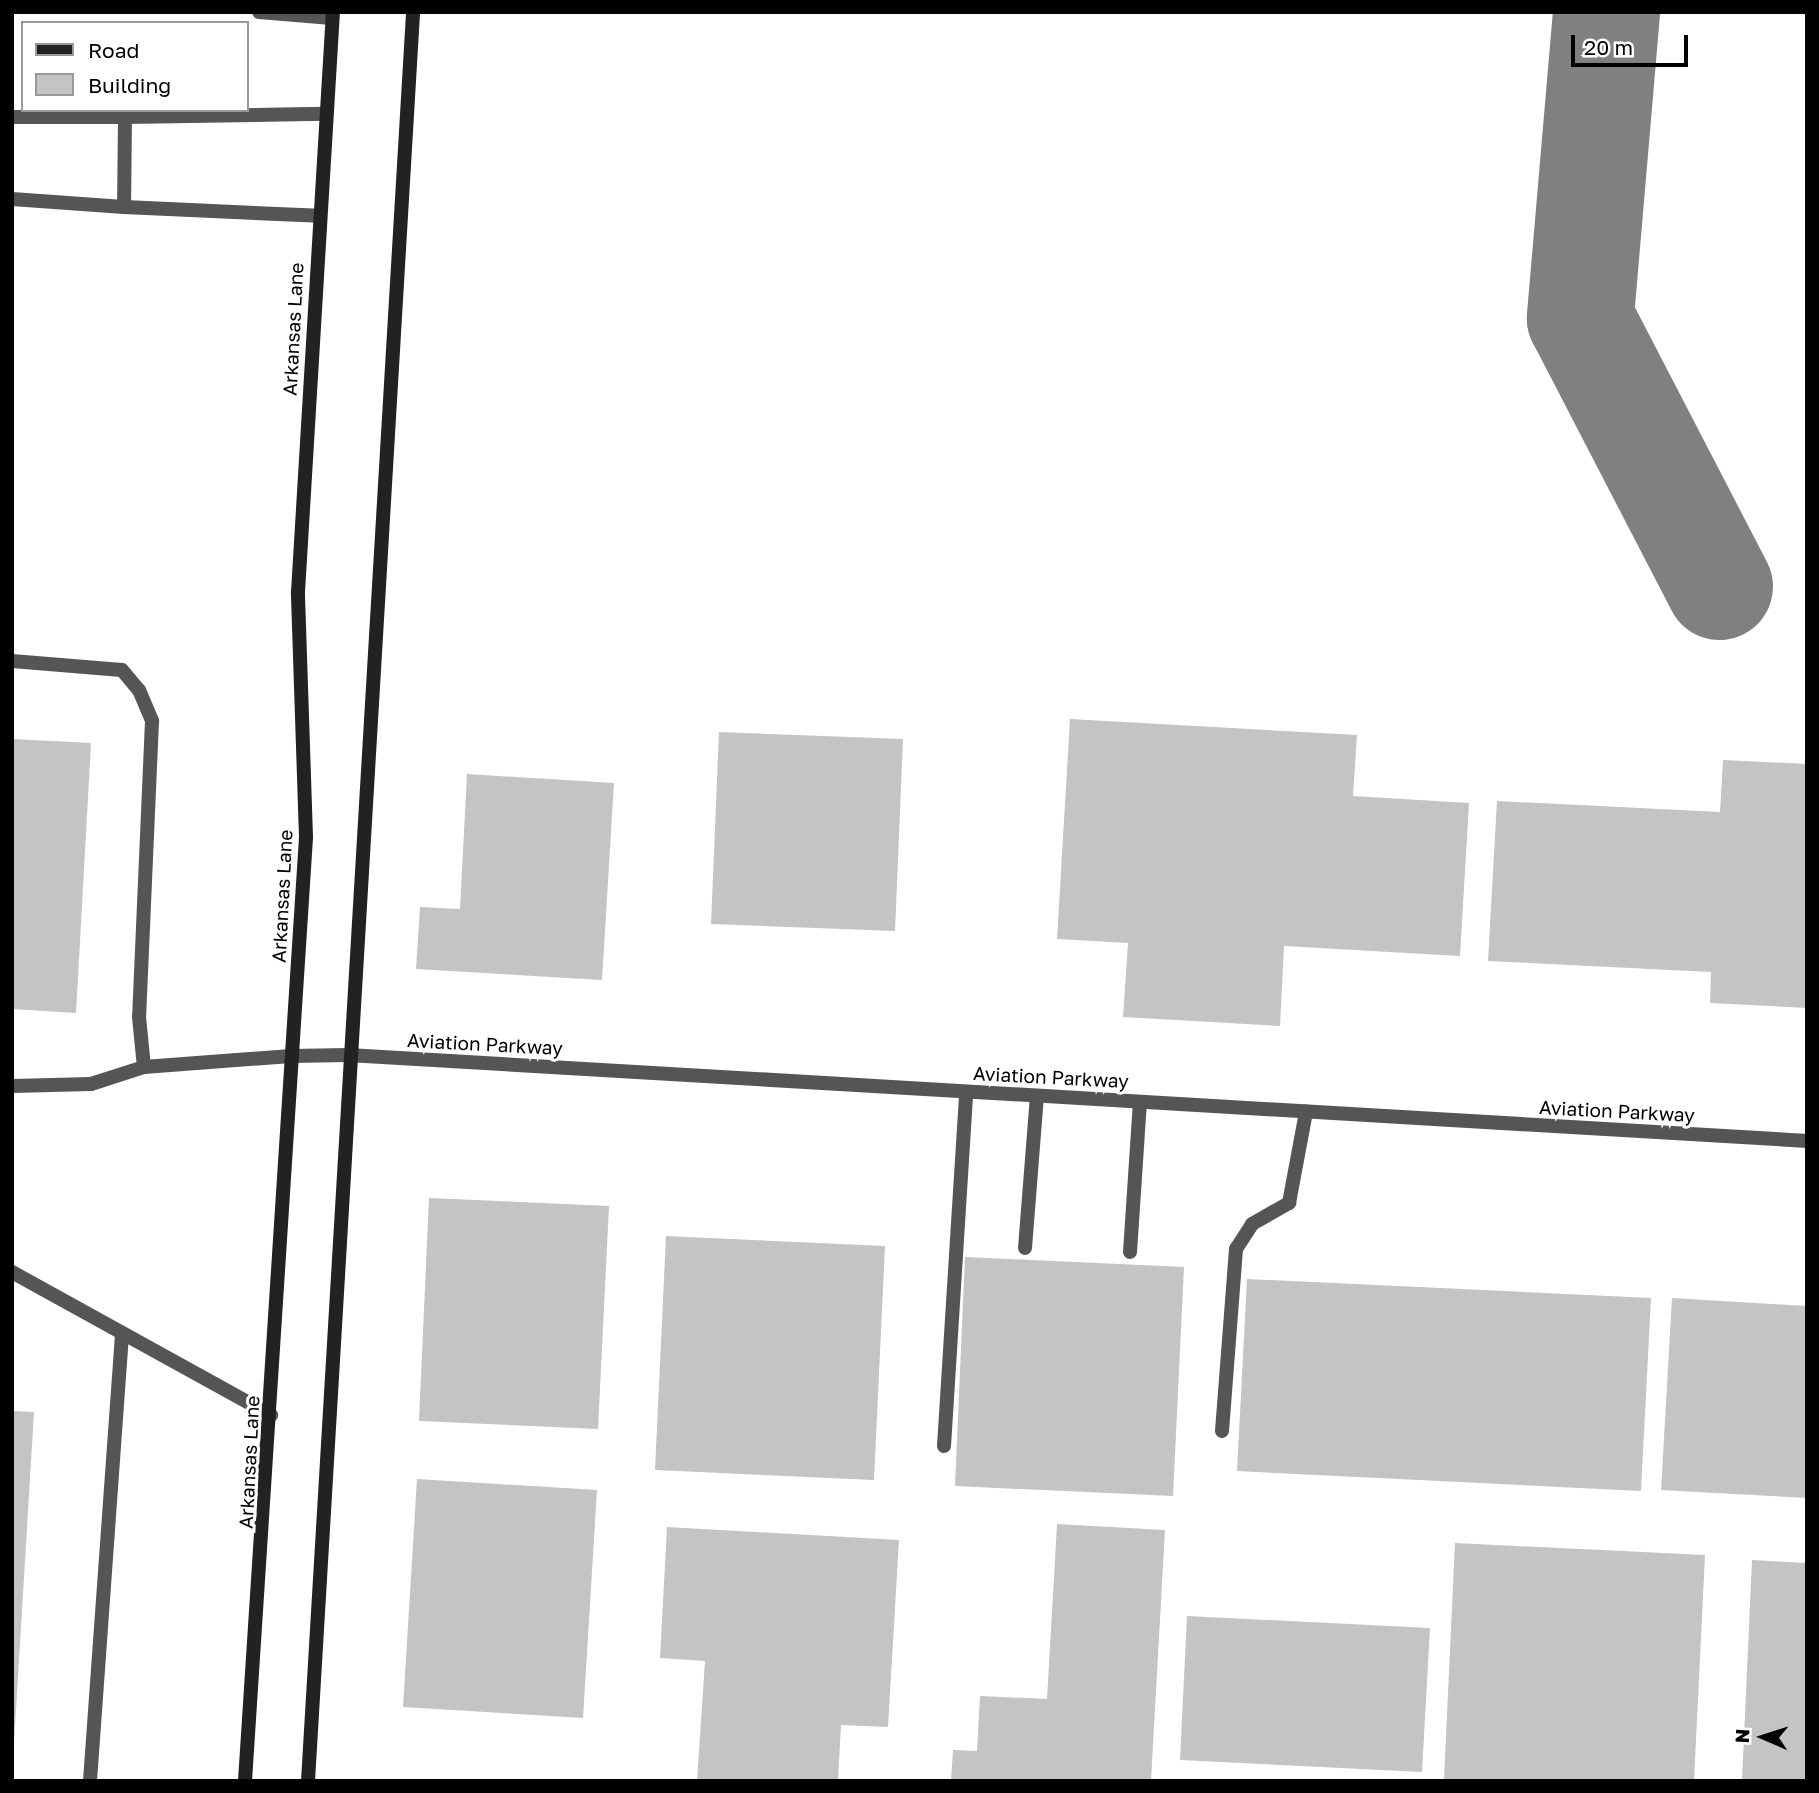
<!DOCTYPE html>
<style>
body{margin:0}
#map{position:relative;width:1819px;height:1793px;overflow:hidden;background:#fff;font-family:"Golos Text",sans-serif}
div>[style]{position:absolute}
.taxiway>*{height:107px;margin:-53.5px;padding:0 53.5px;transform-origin:53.5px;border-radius:53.5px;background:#808080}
.building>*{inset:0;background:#c4c4c4}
.service>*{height:14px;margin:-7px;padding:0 7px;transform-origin:7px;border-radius:7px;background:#555}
.minor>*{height:14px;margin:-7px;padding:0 7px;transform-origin:7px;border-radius:7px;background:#555}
.secondary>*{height:14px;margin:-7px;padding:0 7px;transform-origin:7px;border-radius:7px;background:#222}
span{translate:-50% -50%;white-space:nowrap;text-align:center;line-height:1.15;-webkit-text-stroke:6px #fff;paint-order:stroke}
.street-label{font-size:19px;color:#000}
.frame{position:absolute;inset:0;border:14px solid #000;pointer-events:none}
.legend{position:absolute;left:21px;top:21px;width:228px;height:91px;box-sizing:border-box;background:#fff;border:2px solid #999;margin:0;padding:9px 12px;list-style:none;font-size:21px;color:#000}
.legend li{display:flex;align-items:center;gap:14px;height:35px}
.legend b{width:35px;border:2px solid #999}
.north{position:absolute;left:1728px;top:1702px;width:70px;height:70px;-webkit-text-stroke:5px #fff;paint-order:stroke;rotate:273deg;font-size:19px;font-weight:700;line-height:28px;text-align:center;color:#000}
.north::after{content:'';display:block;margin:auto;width:24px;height:32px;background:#000;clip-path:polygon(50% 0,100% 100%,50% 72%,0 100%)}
.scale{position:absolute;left:1571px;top:35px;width:117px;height:32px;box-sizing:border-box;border:4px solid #000;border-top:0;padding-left:9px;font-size:21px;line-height:24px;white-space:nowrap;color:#000;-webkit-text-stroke:5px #fff;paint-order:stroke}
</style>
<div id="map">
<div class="taxiway">
<div style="left:1606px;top:12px;width:307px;rotate:94.9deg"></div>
<div style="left:1580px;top:318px;width:302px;rotate:62.6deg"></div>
</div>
<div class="building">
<div style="clip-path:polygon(1070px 719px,1357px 735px,1353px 796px,1469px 803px,1460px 956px,1284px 946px,1280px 1026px,1123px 1017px,1128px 943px,1057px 939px)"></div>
<div style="clip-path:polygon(719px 732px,903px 739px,895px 931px,711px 924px)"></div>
<div style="clip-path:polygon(12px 739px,91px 743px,76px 1013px,12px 1009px)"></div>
<div style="clip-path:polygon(1723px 760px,1807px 764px,1807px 1008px,1710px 1003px,1711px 972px,1488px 961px,1497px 801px,1720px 812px)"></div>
<div style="clip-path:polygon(467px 774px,614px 783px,602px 980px,416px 969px,420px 907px,460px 909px)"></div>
<div style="clip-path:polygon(429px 1198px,609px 1206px,598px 1429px,419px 1421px)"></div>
<div style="clip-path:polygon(666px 1236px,885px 1246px,874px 1480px,655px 1470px)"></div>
<div style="clip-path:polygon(965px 1257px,1184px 1267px,1173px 1496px,955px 1486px)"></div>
<div style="clip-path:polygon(1247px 1279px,1651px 1298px,1641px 1491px,1237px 1471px)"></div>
<div style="clip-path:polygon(1672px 1298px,1807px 1306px,1807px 1498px,1661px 1490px)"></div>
<div style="clip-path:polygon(12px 1411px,34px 1412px,14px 1743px,12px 1743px)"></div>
<div style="clip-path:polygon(417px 1479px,597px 1490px,583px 1718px,403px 1707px)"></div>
<div style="clip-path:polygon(1057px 1524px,1165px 1530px,1151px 1781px,951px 1781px,953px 1750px,977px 1751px,980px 1696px,1047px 1699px)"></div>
<div style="clip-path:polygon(667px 1527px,899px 1540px,888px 1727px,841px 1725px,838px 1781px,697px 1781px,705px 1661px,660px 1658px)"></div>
<div style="clip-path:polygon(1455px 1543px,1705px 1555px,1694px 1781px,1444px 1779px)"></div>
<div style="clip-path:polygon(1752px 1560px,1807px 1563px,1807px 1781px,1742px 1781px)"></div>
<div style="clip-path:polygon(1187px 1616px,1430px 1628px,1422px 1772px,1180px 1760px)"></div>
</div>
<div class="service">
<div style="left:259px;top:12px;width:73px;rotate:4.7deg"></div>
<div style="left:12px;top:117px;width:113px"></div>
<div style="left:125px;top:117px;width:90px;rotate:90.6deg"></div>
<div style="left:124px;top:207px;width:195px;rotate:2.6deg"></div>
<div style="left:125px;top:117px;width:201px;rotate:-0.9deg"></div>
<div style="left:12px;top:199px;width:112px;rotate:4.1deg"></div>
<div style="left:12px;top:661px;width:110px;rotate:4.7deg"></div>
<div style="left:122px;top:670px;width:26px;rotate:50deg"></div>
<div style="left:139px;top:690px;width:34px;rotate:67deg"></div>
<div style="left:152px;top:721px;width:296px;rotate:92.5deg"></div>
<div style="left:139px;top:1017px;width:50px;rotate:84.3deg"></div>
<div style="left:12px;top:1086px;width:79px;rotate:-1.5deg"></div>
<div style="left:91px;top:1084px;width:56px;rotate:-17.8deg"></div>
<div style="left:144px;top:1067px;width:148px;rotate:-4.3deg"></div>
<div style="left:1025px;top:1248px;width:152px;rotate:-85.5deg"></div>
<div style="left:1130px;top:1252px;width:150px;rotate:-86.2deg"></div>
<div style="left:12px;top:1272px;width:296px;rotate:28.9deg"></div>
<div style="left:1222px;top:1431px;width:183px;rotate:-85.6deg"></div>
<div style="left:1236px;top:1249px;width:30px;rotate:-57deg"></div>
<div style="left:1252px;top:1224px;width:43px;rotate:-29.6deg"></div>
<div style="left:1289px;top:1203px;width:93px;rotate:-79.4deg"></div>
<div style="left:944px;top:1446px;width:355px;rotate:-86.4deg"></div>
<div style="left:90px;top:1781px;width:449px;rotate:-85.9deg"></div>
</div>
<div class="minor">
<div style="left:292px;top:1056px;width:56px;rotate:-1deg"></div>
<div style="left:348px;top:1055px;width:1462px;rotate:3.37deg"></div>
</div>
<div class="secondary">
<div style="left:245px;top:1781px;width:946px;rotate:-86.3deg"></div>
<div style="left:306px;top:837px;width:245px;rotate:-91.9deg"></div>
<div style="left:298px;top:592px;width:581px;rotate:-86.55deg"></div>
<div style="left:308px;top:1781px;width:1772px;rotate:-86.6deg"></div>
</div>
<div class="street-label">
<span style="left:293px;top:329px;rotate:-87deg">Arkansas Lane</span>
<span style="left:282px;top:896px;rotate:-87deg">Arkansas Lane</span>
<span style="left:485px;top:1044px;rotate:3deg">Aviation Parkway</span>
<span style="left:1051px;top:1077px;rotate:3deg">Aviation Parkway</span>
<span style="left:1617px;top:1111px;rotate:3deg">Aviation Parkway</span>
<span style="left:249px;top:1462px;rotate:-87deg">Arkansas Lane</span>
</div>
<div class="frame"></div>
<ul class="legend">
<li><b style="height:9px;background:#222"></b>Road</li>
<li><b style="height:19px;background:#c4c4c4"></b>Building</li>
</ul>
<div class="north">N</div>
<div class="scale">20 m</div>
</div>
